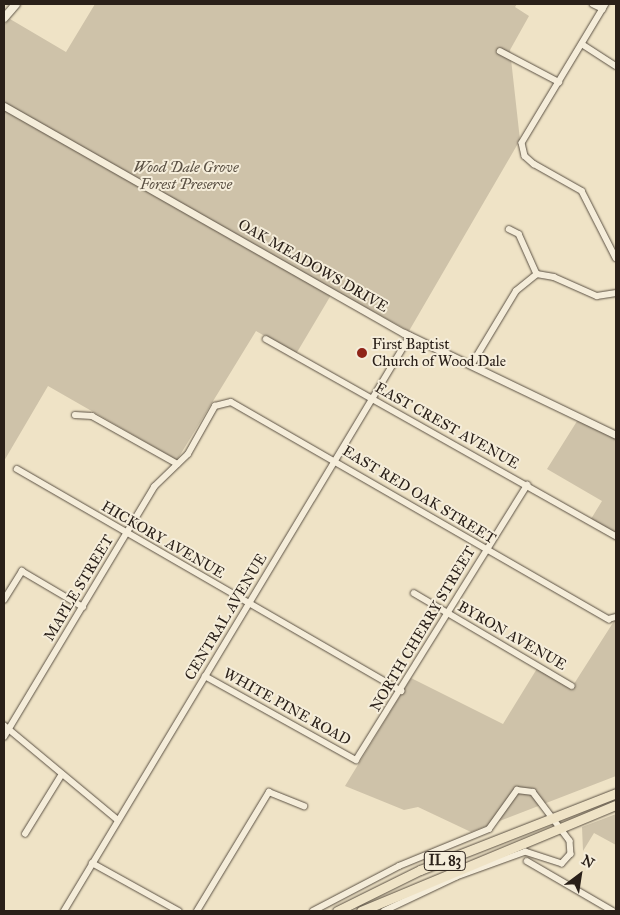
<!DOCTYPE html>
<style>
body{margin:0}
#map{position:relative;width:620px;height:915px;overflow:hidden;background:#efe3c6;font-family:"IM FELL Great Primer",serif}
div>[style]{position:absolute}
.green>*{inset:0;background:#cec2a9}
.roads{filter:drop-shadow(0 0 1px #5b5144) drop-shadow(0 0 1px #5b5144)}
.minor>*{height:5.5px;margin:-2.75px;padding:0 2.75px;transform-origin:2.75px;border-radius:2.75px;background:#f5edda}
.tertiary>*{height:7px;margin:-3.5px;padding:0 3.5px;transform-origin:3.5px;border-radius:3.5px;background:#f5edda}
.secondary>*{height:8px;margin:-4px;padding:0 4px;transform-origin:4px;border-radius:4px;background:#f5edda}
.trunk>*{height:9px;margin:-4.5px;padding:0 4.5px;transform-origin:4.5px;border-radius:4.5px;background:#efe3c6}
.dots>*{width:14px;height:14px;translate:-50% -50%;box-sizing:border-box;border:2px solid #f5edda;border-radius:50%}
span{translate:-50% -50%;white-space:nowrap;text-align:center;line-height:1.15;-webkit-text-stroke:4px #f5edda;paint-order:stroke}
.shield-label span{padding:1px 4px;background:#f5edda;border:1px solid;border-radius:4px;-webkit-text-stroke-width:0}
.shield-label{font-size:14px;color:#2a2019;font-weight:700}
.park-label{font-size:15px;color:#5b5144;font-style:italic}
.street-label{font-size:15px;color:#2a2019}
.poi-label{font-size:15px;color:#2a2019}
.left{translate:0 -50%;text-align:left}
.frame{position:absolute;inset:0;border:5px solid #2a2019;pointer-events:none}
.north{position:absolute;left:555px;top:850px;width:50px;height:50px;-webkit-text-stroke:4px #f5edda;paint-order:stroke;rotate:31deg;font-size:14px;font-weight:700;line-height:20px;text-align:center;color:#2a2019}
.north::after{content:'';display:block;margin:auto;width:18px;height:22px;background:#2a2019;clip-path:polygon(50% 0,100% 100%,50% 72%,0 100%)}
</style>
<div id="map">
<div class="green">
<div style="clip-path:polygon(95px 4px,517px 4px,515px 7px,529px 16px,510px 50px,520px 140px,409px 331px,334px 290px,296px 354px,256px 331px,177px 460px,48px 386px,4px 461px,4px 25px,10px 19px,66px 52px)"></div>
<div style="clip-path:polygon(579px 418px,616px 437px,616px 533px,591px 519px,602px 501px,547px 469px)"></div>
<div style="clip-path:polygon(616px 618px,616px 776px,471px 832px,418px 807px,404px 810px,345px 786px,411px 678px,503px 724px,538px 667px,572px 687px)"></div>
<div style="clip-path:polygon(616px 814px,616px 845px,594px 833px,583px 851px,582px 827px)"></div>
</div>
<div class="roads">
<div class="minor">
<div style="left:593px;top:4px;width:11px;rotate:27deg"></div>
<div style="left:606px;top:4px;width:162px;rotate:121.1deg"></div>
<div style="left:522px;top:143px;width:13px;rotate:77deg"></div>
<div style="left:525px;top:156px;width:12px;rotate:42deg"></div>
<div style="left:534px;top:164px;width:55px;rotate:29.4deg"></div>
<div style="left:582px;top:191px;width:75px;rotate:63.1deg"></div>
<div style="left:582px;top:44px;width:40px;rotate:32.9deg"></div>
<div style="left:500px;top:51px;width:67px;rotate:27.7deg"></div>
<div style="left:509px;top:229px;width:11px;rotate:27deg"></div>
<div style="left:519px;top:234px;width:44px;rotate:65.8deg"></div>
<div style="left:266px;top:339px;width:402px;rotate:29.4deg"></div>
<div style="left:472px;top:364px;width:85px;rotate:-58.9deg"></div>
<div style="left:516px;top:291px;width:27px;rotate:-39deg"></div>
<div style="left:537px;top:274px;width:17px;rotate:10deg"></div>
<div style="left:554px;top:277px;width:47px;rotate:23.8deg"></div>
<div style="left:597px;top:296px;width:19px;rotate:-9deg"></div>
<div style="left:75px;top:415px;width:17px;rotate:3deg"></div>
<div style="left:92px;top:416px;width:98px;rotate:29.2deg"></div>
<div style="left:17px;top:469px;width:444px;rotate:30deg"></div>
<div style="left:414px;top:593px;width:183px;rotate:30.5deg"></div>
<div style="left:4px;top:600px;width:34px;rotate:-58deg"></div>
<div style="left:22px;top:571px;width:71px;rotate:30.5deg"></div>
<div style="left:205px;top:676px;width:173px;rotate:29.1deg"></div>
<div style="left:356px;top:760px;width:324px;rotate:-58.1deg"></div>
<div style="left:4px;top:725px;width:147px;rotate:39.8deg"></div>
<div style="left:4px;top:737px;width:292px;rotate:-59deg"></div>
<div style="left:154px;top:487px;width:47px;rotate:-44.1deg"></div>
<div style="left:188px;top:454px;width:55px;rotate:-60.6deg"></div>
<div style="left:215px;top:406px;width:16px;rotate:-14deg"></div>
<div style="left:231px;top:402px;width:436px;rotate:29.9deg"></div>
<div style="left:609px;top:619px;width:7px;rotate:-16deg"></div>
<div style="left:25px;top:834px;width:70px;rotate:-58.3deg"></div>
<div style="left:527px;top:861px;width:99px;rotate:30.2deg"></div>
<div style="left:92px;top:863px;width:99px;rotate:28.9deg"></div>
<div style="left:64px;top:911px;width:671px;rotate:-58.96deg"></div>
<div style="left:197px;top:911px;width:139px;rotate:-58.8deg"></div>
<div style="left:269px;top:792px;width:38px;rotate:22deg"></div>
<div style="left:313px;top:911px;width:97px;rotate:-27.6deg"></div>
<div style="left:399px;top:866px;width:97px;rotate:-22.3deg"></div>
<div style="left:489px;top:829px;width:48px;rotate:-54.3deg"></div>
<div style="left:517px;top:790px;width:16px;rotate:7deg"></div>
<div style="left:533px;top:792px;width:61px;rotate:52.9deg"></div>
<div style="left:570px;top:841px;width:13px;rotate:86deg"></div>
<div style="left:571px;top:854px;width:13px;rotate:132deg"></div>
<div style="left:562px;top:864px;width:38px;rotate:-162deg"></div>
<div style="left:526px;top:852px;width:73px;rotate:160.1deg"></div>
<div style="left:457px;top:877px;width:80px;rotate:154.7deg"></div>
</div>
<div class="tertiary">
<div style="left:4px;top:106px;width:460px;rotate:29.6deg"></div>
<div style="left:404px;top:333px;width:235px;rotate:25.7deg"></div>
</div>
<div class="secondary">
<div style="left:4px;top:18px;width:18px;rotate:-49deg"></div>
</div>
<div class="trunk">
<div style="left:337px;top:911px;width:93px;rotate:-26.3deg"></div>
<div style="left:420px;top:870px;width:211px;rotate:-21.4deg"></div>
<div style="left:361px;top:911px;width:276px;rotate:-22.6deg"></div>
</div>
</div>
<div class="dots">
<div style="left:362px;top:353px;background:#8f2418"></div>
</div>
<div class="shield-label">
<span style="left:445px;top:861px">IL 83</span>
</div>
<div class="park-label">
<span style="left:186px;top:176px">Wood Dale Grove<br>Forest Preserve</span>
</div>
<div class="street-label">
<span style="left:313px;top:266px;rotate:30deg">OAK MEADOWS DRIVE</span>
<span style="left:447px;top:426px;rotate:29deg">EAST CREST AVENUE</span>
<span style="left:419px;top:495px;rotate:31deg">EAST RED OAK STREET</span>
<span style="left:163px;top:540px;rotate:30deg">HICKORY AVENUE</span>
<span style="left:79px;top:588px;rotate:-59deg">MAPLE STREET</span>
<span style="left:226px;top:617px;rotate:-59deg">CENTRAL AVENUE</span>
<span style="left:423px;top:629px;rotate:-59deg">NORTH CHERRY STREET</span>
<span style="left:512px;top:636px;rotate:30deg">BYRON AVENUE</span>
<span style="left:287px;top:707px;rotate:29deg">WHITE PINE ROAD</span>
</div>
<div class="poi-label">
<span class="left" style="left:372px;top:353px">First Baptist<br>Church of Wood Dale</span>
</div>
<div class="frame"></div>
<div class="north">N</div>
</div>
